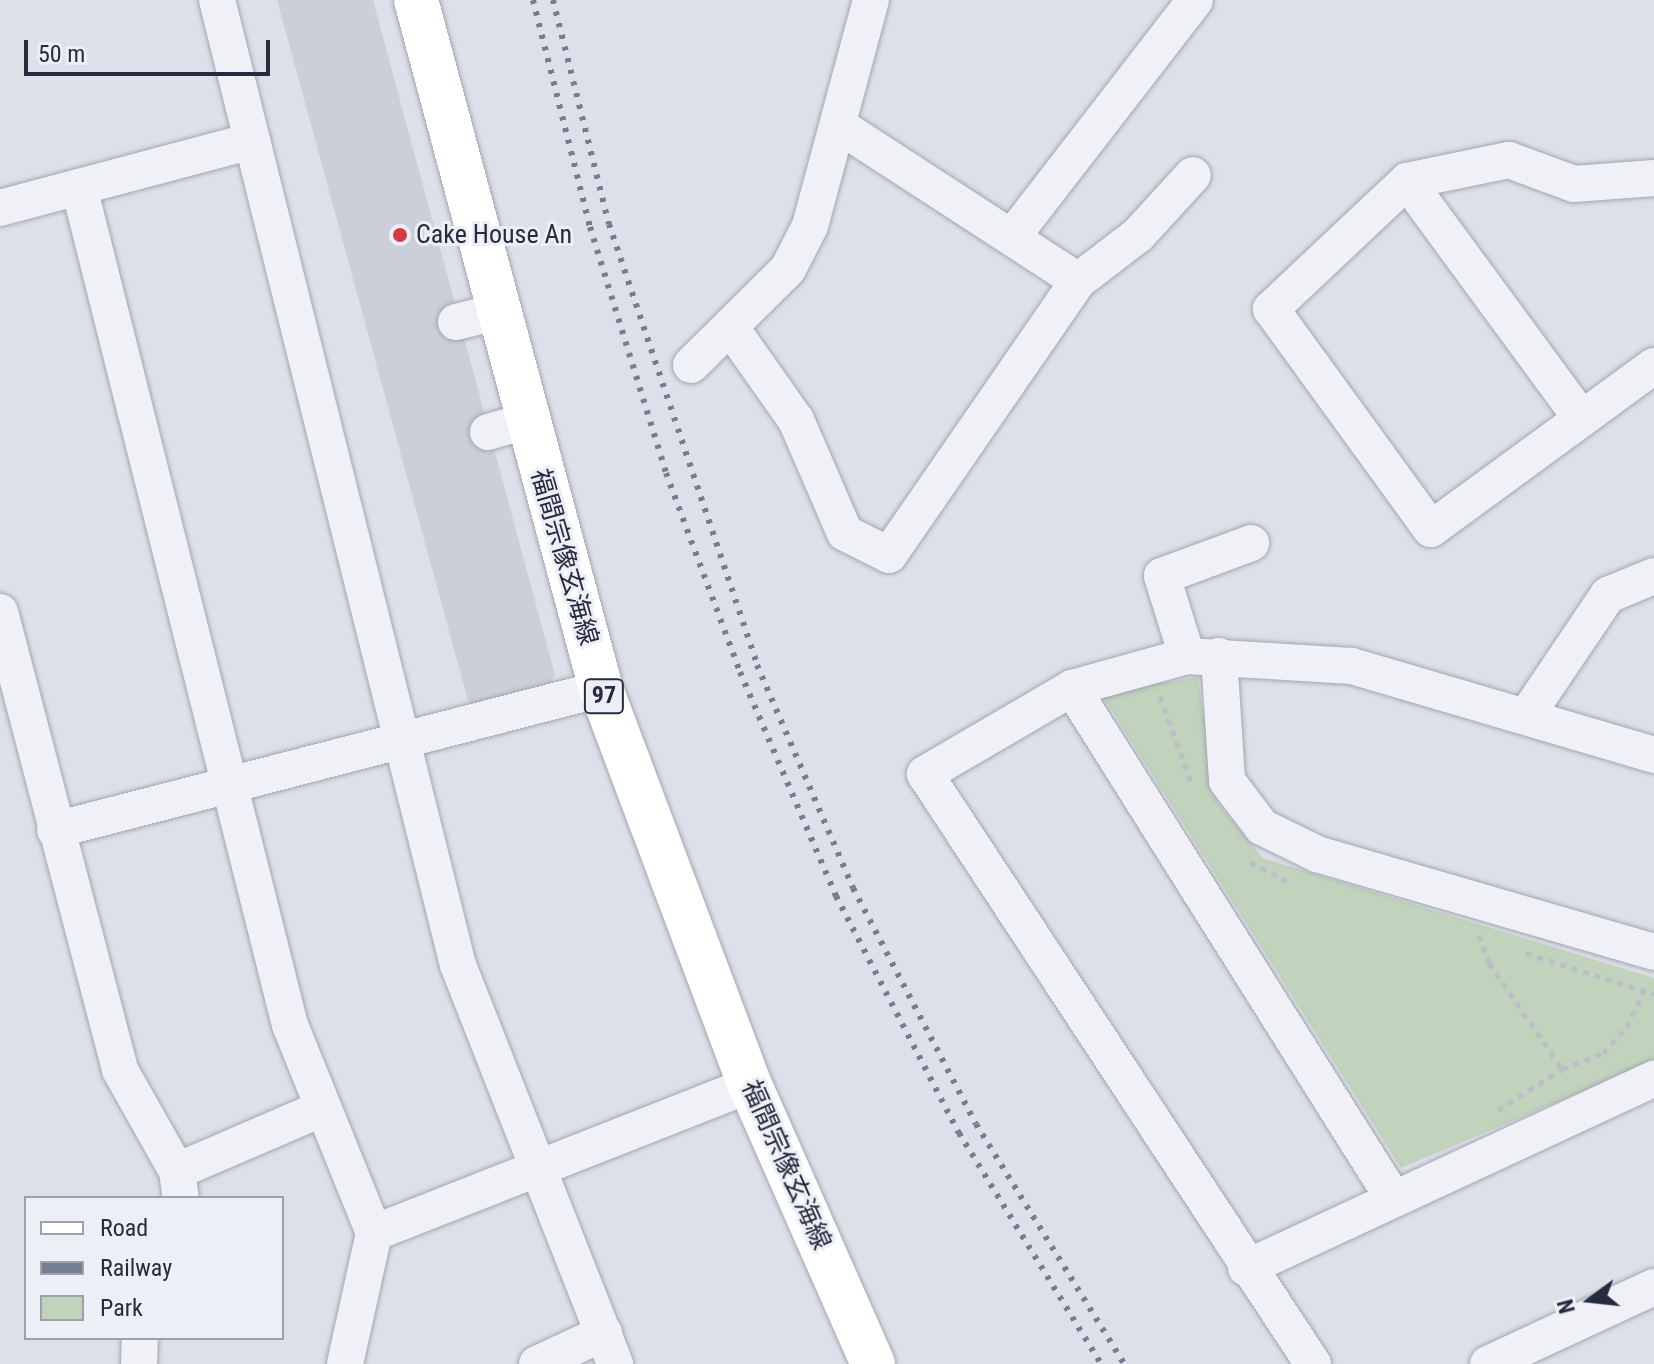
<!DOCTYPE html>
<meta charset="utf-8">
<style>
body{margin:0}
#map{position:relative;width:1654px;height:1364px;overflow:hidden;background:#dde0e8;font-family:"Roboto Condensed","Noto Sans JP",sans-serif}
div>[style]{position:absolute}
.built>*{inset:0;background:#cbcfda}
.green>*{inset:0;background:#c1d2bd}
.path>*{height:5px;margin-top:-2.5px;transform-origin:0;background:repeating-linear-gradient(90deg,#bbbec6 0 6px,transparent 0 12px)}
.roads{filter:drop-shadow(0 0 2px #a2a6b2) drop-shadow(0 0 2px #a2a6b2)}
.minor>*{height:36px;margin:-18px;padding:0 18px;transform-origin:18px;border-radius:18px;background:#f0f1f6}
.major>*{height:44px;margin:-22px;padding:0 22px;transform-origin:22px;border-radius:22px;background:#fff}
.rail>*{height:6px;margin-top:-3px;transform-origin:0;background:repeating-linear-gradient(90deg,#757d92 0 4px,transparent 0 12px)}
.dots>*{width:22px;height:22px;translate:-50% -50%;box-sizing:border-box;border:4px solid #eceff5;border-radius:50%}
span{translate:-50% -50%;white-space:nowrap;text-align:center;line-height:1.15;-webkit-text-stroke:6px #eceff5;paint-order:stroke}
.shield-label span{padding:2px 6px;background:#eceff5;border:2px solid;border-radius:6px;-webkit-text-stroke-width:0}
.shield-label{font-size:24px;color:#262c3f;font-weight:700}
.poi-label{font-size:26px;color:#262c3f}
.left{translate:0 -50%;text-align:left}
.street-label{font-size:26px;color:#262c3f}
.legend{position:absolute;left:24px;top:1196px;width:260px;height:144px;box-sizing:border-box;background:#eceff5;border:2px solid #9da1ac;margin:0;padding:10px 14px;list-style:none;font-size:24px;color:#262c3f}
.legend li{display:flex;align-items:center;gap:16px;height:40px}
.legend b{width:40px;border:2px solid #9da1ac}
.north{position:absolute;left:1550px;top:1260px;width:80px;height:80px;-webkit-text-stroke:6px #eceff5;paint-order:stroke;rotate:255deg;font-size:22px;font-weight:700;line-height:32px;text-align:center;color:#262c3f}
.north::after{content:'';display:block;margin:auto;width:28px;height:36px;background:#262c3f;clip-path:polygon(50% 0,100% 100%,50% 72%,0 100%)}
.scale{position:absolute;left:24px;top:40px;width:246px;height:36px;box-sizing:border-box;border:4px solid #262c3f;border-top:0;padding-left:10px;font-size:24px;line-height:28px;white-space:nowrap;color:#262c3f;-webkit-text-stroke:6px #eceff5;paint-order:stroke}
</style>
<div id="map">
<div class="built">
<div style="clip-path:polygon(277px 0,373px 0,555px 675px,546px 690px,470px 708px)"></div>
</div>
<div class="green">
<div style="clip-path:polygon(1198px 677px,1217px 802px,1263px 858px,1654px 978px,1654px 1061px,1401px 1168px,1100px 692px)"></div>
</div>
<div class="path">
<div style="left:1160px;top:696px;width:95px;rotate:70.2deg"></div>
<div style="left:1250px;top:862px;width:42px;rotate:27.2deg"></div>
<div style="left:1479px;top:935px;width:30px;rotate:70deg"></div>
<div style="left:1489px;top:963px;width:129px;rotate:55.4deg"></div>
<div style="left:1562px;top:1069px;width:44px;rotate:-21.3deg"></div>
<div style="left:1603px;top:1053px;width:35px;rotate:-47deg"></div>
<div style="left:1627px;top:1027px;width:38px;rotate:-65deg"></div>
<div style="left:1526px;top:953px;width:134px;rotate:17.8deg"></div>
<div style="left:1498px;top:1110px;width:76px;rotate:-32.6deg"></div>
</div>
<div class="roads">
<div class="minor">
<div style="left:217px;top:0;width:995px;rotate:75.98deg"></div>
<div style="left:458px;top:965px;width:429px;rotate:68.5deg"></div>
<div style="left:838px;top:125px;width:286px;rotate:33deg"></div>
<div style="left:1654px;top:178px;width:80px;rotate:175.7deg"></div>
<div style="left:1574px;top:184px;width:69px;rotate:-159.7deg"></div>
<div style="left:1509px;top:160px;width:104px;rotate:168.4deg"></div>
<div style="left:1407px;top:181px;width:187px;rotate:136.7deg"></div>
<div style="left:1271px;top:309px;width:272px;rotate:54deg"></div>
<div style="left:1431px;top:529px;width:276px;rotate:-36.2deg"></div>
<div style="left:1407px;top:181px;width:295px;rotate:53.7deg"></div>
<div style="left:79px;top:187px;width:864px;rotate:75.87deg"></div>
<div style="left:290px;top:1025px;width:224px;rotate:68deg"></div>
<div style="left:374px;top:1233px;width:134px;rotate:102.5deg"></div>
<div style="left:0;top:208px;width:261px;rotate:-14.9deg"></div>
<div style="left:1012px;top:237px;width:299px;rotate:-52.3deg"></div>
<div style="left:456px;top:322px;width:42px;rotate:-13.7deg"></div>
<div style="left:731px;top:328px;width:113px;rotate:54.8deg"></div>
<div style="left:796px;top:420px;width:123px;rotate:66.6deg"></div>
<div style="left:845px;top:533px;width:49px;rotate:26.6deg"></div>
<div style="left:889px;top:555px;width:333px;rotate:-55.4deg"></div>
<div style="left:1078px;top:281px;width:76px;rotate:-37.5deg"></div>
<div style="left:1138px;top:235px;width:81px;rotate:-47.5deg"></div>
<div style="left:691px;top:365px;width:136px;rotate:-44.7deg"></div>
<div style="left:788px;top:269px;width:48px;rotate:-62.9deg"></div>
<div style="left:810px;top:226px;width:234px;rotate:-74.9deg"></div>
<div style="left:488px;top:432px;width:40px;rotate:-16deg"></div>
<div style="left:0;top:612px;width:473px;rotate:75.3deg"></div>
<div style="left:120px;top:1070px;width:116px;rotate:60.6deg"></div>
<div style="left:177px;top:1171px;width:27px;rotate:82deg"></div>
<div style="left:1187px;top:656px;width:84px;rotate:-107.4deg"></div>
<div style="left:1162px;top:576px;width:95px;rotate:-20.3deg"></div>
<div style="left:1219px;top:656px;width:125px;rotate:86.3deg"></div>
<div style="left:1227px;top:781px;width:58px;rotate:52.7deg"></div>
<div style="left:1262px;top:827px;width:61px;rotate:26.1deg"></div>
<div style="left:1317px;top:854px;width:351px;rotate:16.2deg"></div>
<div style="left:1072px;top:688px;width:603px;rotate:57.81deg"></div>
<div style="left:1527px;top:715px;width:145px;rotate:-56deg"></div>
<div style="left:1608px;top:595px;width:50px;rotate:-22.4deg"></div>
<div style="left:55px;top:830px;width:564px;rotate:-14.48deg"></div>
<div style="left:177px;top:1171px;width:159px;rotate:-23.3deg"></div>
<div style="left:374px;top:1233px;width:404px;rotate:-21.5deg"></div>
<div style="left:1246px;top:1268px;width:450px;rotate:-24.9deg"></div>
<div style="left:139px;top:1364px;width:26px;rotate:-88deg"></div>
<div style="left:537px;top:1364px;width:74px;rotate:-24.8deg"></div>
<div style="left:1313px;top:1364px;width:706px;rotate:-123.33deg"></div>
<div style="left:925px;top:774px;width:170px;rotate:-30.3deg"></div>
<div style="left:1072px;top:688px;width:119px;rotate:-15.5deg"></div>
<div style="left:1187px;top:656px;width:165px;rotate:3.5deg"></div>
<div style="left:1352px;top:666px;width:315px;rotate:16.4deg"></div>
<div style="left:1488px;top:1364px;width:183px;rotate:-24.9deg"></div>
</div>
<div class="major">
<div style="left:416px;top:0;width:713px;rotate:74.97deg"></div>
<div style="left:601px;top:689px;width:423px;rotate:69.4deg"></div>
<div style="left:750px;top:1085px;width:305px;rotate:66.2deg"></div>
</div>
</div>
<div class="rail">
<div style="left:533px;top:0;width:234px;rotate:75.9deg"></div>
<div style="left:590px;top:227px;width:257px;rotate:72.8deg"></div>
<div style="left:666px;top:473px;width:212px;rotate:69.6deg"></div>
<div style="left:740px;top:672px;width:244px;rotate:66.8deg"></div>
<div style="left:836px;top:896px;width:267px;rotate:62.6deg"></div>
<div style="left:959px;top:1133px;width:271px;rotate:58.4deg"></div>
<div style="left:553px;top:0;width:231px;rotate:76deg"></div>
<div style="left:609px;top:224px;width:465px;rotate:71.4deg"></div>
<div style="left:757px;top:665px;width:243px;rotate:66.7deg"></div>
<div style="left:853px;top:888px;width:266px;rotate:62.5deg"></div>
<div style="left:976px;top:1124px;width:282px;rotate:58.3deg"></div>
</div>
<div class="dots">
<div style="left:400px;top:235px;background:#d53a42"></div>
</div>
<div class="shield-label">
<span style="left:604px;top:696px">97</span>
</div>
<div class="poi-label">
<span class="left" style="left:416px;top:235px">Cake House An</span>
</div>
<div class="street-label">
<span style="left:564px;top:557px;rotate:74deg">福間宗像玄海線</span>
<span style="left:786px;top:1165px;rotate:66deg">福間宗像玄海線</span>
</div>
<ul class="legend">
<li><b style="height:10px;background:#fff"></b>Road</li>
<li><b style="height:10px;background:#757d92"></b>Railway</li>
<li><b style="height:22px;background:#c1d2bd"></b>Park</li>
</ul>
<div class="north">N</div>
<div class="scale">50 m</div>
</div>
